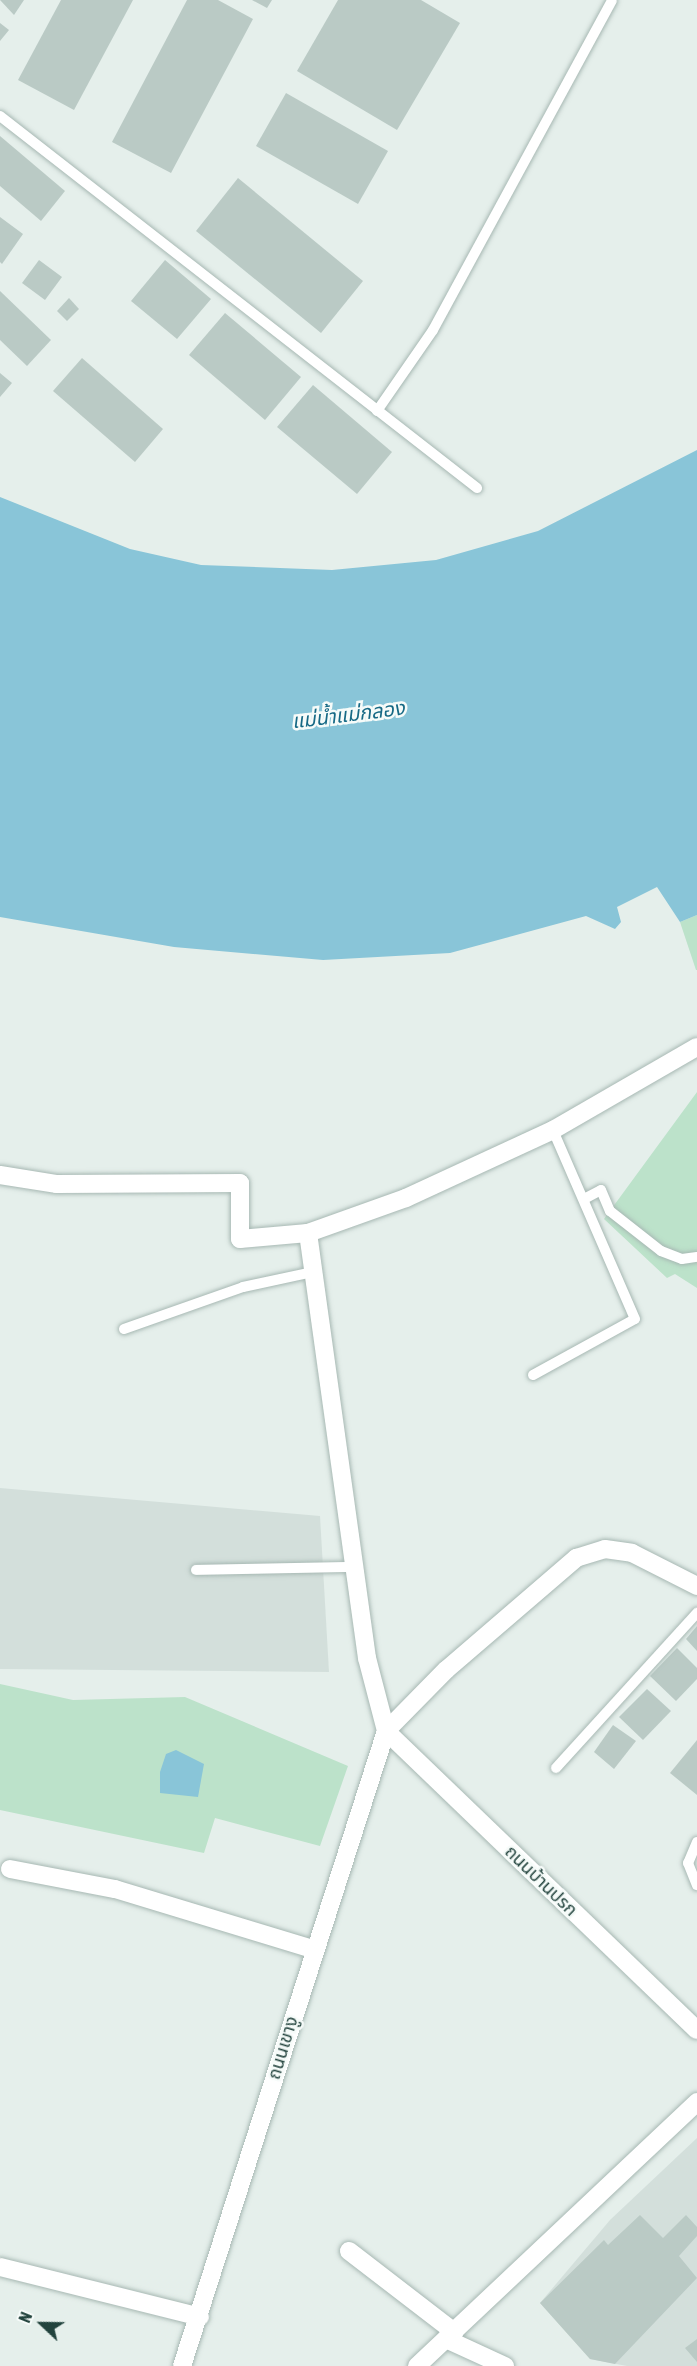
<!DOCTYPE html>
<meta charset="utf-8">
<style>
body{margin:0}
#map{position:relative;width:697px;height:2366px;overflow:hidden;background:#e5efeb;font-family:"Asap Condensed","Noto Sans Thai",sans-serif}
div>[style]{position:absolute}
.built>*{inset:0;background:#d3dfdb}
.green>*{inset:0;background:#bce2ca}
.water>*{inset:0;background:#89c5d8}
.building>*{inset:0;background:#bacac5}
.roads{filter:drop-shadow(0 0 2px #a7b8b3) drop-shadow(0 0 2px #a7b8b3)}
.service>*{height:10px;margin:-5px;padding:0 5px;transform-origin:5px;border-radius:5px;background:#fff}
.minor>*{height:18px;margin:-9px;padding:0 9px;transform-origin:9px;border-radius:9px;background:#fff}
.tertiary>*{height:18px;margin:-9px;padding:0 9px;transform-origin:9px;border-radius:9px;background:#fff}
span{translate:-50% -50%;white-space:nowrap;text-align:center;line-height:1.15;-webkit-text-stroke:5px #f6fbf9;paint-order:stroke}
.street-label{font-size:18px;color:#22433d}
.water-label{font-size:20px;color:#166985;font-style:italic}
.north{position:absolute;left:12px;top:2294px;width:60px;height:60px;-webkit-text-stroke:4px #f6fbf9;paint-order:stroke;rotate:292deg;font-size:16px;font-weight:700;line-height:24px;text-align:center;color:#22433d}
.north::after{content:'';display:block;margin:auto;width:21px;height:27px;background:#22433d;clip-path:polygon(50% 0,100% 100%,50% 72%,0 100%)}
</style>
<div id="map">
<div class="built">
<div style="clip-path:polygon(0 1488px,320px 1516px,329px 1672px,0 1669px)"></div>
<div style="clip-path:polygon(697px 2138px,697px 2366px,627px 2366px,590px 2359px,540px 2303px,610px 2220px)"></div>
</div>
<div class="green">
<div style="clip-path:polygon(697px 915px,697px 970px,696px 970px,680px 922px)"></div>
<div style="clip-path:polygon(697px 1092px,697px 1288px,675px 1274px,667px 1278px,604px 1219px)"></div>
<div style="clip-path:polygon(0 1684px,73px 1700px,185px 1697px,348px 1766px,320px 1846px,215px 1818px,204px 1853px,0 1810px)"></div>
</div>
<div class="water">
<div style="clip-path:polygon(697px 450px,697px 915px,680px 922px,657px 887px,617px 907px,621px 922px,615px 929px,586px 916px,450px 953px,323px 960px,174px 947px,0 917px,0 497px,130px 549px,201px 565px,332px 570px,436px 560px,538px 531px)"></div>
<div style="clip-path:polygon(176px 1750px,204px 1764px,198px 1797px,160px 1793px,160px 1772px,166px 1754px)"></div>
</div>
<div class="building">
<div style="clip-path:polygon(0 0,24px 0,14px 15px)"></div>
<div style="clip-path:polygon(61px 0,133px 0,74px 110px,18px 80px)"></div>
<div style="clip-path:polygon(187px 0,218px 0,253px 19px,171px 173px,112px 142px)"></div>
<div style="clip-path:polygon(252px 0,272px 0,267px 8px)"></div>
<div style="clip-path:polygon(338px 0,421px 0,460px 23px,397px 130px,297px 71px)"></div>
<div style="clip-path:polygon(0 23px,9px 30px,0 41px)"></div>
<div style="clip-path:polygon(286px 93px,388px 151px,358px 204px,256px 146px)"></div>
<div style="clip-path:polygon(0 136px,65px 191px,41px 221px,0 186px)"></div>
<div style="clip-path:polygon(238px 178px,363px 281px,321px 333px,196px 231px)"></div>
<div style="clip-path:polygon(0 217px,23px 234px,2px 264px,0 262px)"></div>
<div style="clip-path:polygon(39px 260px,62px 277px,45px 300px,22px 283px)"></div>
<div style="clip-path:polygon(165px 260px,211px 299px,177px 339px,131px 301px)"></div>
<div style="clip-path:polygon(0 291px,51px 340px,27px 366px,0 340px)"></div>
<div style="clip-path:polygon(69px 298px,79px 309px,67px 321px,57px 311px)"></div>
<div style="clip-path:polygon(225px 313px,301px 377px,265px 420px,189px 355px)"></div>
<div style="clip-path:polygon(82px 358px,163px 429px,135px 462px,53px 391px)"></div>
<div style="clip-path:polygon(0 373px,12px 383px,0 397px)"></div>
<div style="clip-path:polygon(313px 385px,392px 452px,357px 494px,277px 427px)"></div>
<div style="clip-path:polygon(697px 1626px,697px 1651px,686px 1639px)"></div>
<div style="clip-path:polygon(677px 1648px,697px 1668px,697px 1679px,676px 1701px,650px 1676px)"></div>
<div style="clip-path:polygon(647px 1689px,671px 1711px,643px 1740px,619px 1717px)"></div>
<div style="clip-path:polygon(613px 1725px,636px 1741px,614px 1769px,594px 1752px)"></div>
<div style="clip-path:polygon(697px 1740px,697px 1795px,670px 1773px)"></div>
<div style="clip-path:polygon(640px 2215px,663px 2238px,686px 2215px,697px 2227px,697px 2236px,679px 2256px,697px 2278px,615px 2364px,590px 2359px,540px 2303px,604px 2240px,608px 2245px)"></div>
<div style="clip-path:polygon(697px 2339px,697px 2362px,685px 2348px)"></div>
</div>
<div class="roads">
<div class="service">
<div style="left:0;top:116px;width:605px;rotate:37.95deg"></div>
<div style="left:377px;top:411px;width:98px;rotate:-55.3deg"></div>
<div style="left:433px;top:330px;width:375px;rotate:-61.5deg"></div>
<div style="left:584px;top:1199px;width:19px;rotate:-28deg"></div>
<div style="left:601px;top:1190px;width:23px;rotate:67deg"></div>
<div style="left:610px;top:1211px;width:65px;rotate:38.1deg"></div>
<div style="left:661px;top:1251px;width:22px;rotate:21deg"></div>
<div style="left:682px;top:1259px;width:15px;rotate:-8deg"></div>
<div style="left:124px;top:1329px;width:126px;rotate:-19.4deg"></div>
<div style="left:243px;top:1287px;width:72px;rotate:-12.1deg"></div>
<div style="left:533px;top:1375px;width:116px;rotate:-28.8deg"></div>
<div style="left:635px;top:1319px;width:206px;rotate:-113.5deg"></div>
<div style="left:196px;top:1570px;width:158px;rotate:-1.1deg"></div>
<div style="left:556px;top:1768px;width:210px;rotate:-47.7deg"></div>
<div style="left:697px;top:1842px;width:23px;rotate:113deg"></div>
<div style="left:688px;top:1863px;width:24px;rotate:68deg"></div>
</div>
<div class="minor">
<div style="left:0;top:1175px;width:58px;rotate:9deg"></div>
<div style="left:57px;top:1184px;width:183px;rotate:-0.3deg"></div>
<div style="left:240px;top:1183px;width:56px;rotate:90deg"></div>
<div style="left:240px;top:1239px;width:68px;rotate:-5deg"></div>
<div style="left:308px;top:1233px;width:104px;rotate:-19.7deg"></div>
<div style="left:406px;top:1198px;width:162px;rotate:-24.8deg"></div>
<div style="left:553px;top:1130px;width:166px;rotate:-30deg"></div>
<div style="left:308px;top:1233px;width:429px;rotate:82.1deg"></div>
<div style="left:367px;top:1658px;width:75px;rotate:75.4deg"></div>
<div style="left:386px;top:1731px;width:86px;rotate:-45.5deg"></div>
<div style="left:446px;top:1670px;width:172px;rotate:-40.7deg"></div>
<div style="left:576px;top:1558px;width:30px;rotate:-17deg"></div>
<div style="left:605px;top:1549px;width:27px;rotate:8deg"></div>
<div style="left:632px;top:1553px;width:73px;rotate:26.9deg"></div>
<div style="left:10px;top:1869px;width:107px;rotate:10.8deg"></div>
<div style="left:115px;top:1889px;width:206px;rotate:16.9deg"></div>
<div style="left:349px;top:2251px;width:133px;rotate:37.6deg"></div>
<div style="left:0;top:2267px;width:206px;rotate:14deg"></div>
<div style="left:446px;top:2339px;width:65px;rotate:24.6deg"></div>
<div style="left:417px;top:2366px;width:385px;rotate:-43.3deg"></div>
</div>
<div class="tertiary">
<div style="left:182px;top:2366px;width:667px;rotate:-72.19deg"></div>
<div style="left:386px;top:1731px;width:431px;rotate:43.9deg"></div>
</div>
</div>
<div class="street-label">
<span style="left:541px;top:1881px;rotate:44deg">ถนนบ้านปรก</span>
<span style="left:283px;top:2048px;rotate:-73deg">ถนนเขางู</span>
</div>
<div class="water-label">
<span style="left:348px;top:714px;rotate:-7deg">แม่น้ำแม่กลอง</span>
</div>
<div class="north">N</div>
</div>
